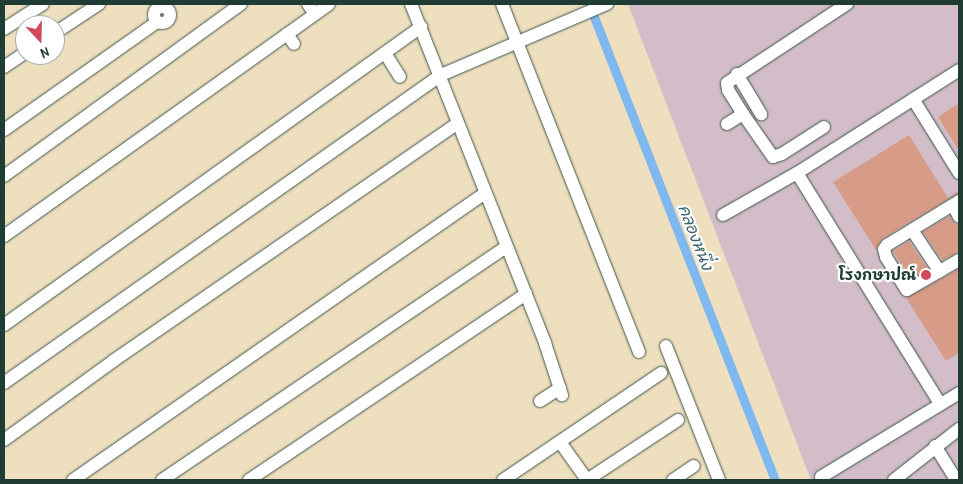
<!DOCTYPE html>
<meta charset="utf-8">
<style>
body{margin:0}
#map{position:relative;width:963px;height:484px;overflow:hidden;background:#eedfbf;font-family:"Patrick Hand","Playpen Sans Thai",sans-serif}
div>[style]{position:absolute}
.industrial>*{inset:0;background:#d2bdc8}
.canal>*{height:9px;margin:-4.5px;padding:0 4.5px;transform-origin:4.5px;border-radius:4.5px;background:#7fb7ef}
.building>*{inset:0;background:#d79c88}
.roads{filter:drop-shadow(0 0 1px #3e5549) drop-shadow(0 0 1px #3e5549)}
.minor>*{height:12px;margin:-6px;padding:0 6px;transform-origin:6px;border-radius:6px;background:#fff}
.minor>.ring{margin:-6px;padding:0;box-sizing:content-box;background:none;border:12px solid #fff;border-radius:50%}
.dots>*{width:14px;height:14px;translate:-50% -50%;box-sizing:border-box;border:2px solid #fff;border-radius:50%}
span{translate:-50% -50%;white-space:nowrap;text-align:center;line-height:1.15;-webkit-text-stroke:4.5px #fff;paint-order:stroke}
.poi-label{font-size:15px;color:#1f3d34;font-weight:700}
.right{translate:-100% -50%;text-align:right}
.water-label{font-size:16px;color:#3c626c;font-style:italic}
.frame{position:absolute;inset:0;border:5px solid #1f3d34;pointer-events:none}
.north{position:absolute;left:15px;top:15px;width:50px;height:50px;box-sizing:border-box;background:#fff;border:1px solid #a5b1ae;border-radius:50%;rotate:159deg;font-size:14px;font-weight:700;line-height:20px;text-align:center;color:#1f3d34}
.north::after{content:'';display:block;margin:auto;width:18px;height:22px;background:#d1495b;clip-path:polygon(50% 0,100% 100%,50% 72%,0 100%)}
</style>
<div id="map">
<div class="industrial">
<div style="clip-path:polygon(628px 4px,959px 4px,959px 480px,811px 480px)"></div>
</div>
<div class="canal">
<div style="left:589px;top:4px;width:511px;rotate:68.66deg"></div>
</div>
<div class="building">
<div style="clip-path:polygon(959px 103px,959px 151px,938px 117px)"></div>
<div style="clip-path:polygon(909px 135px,948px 198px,959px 191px,959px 193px,883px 238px,876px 250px,833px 182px)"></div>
<div style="clip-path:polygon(950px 216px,954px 223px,959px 225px,959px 252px,942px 260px,923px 232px)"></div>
<div style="clip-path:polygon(909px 241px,928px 269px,910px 279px,893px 251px)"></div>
<div style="clip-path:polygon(959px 269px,959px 353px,946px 361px,906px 298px)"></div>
</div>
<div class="roads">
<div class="minor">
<div style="left:308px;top:4px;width:12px;rotate:55deg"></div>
<div style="left:411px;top:4px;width:365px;rotate:68.4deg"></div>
<div style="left:545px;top:343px;width:55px;rotate:71.9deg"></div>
<div style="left:502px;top:4px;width:374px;rotate:68.5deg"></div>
<div class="ring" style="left:154px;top:7px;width:4px;height:4px"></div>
<div style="left:4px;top:29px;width:46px;rotate:-32.7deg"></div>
<div style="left:55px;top:33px;width:53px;rotate:-33.4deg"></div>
<div style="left:287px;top:34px;width:12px;rotate:55deg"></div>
<div style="left:385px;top:53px;width:28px;rotate:58deg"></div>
<div style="left:4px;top:67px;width:25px;rotate:-34deg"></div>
<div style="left:737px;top:74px;width:47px;rotate:59deg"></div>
<div style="left:913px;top:99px;width:87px;rotate:58.1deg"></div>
<div style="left:727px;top:124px;width:19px;rotate:-32deg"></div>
<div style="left:824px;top:127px;width:50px;rotate:147.3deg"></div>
<div style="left:782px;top:154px;width:9px;rotate:162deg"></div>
<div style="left:773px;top:157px;width:52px;rotate:-124.9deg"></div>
<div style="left:743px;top:114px;width:28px;rotate:-122deg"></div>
<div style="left:728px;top:90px;width:7px;rotate:-98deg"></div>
<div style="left:727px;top:83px;width:144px;rotate:-33.4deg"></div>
<div style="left:4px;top:130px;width:187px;rotate:-35.2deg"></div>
<div style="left:797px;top:173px;width:272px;rotate:58.2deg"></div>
<div style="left:4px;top:176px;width:293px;rotate:-36deg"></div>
<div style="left:959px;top:201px;width:84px;rotate:148.6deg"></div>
<div style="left:887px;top:245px;width:5px;rotate:127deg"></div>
<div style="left:884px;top:249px;width:8px;rotate:76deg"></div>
<div style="left:886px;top:257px;width:39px;rotate:58deg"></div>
<div style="left:907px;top:290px;width:60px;rotate:-30deg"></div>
<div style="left:953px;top:205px;width:13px;rotate:63deg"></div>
<div style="left:723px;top:215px;width:85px;rotate:-29.6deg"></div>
<div style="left:797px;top:173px;width:192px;rotate:-32.4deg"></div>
<div style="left:912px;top:230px;width:50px;rotate:56.3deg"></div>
<div style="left:4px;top:236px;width:399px;rotate:-35.5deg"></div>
<div style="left:4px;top:325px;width:513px;rotate:-35.55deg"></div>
<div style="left:666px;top:346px;width:144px;rotate:68.4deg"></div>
<div style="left:4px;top:383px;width:535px;rotate:-35.18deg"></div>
<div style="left:441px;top:75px;width:181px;rotate:-23.2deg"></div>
<div style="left:540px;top:401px;width:24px;rotate:-33deg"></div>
<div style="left:4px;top:440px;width:135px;rotate:-35.9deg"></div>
<div style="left:113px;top:361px;width:419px;rotate:-34.6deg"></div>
<div style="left:560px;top:442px;width:47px;rotate:54.6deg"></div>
<div style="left:935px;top:446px;width:40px;rotate:58deg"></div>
<div style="left:821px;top:477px;width:162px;rotate:-31.3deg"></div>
<div style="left:73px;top:480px;width:502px;rotate:-34.86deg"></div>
<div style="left:162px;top:480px;width:415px;rotate:-34.1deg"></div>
<div style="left:249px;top:480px;width:334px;rotate:-33.9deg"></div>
<div style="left:503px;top:480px;width:191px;rotate:-34.1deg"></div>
<div style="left:587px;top:480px;width:109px;rotate:-33.4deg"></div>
<div style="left:673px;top:480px;width:25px;rotate:-34deg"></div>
<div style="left:894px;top:480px;width:83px;rotate:-38.1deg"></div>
</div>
</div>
<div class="dots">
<div style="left:926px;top:275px;background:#d1495b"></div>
</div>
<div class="poi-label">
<span class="right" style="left:916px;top:275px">โรงกษาปณ์</span>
</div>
<div class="water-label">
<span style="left:696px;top:237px;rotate:69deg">คลองหนึ่ง</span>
</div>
<div class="frame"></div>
<div class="north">N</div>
</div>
